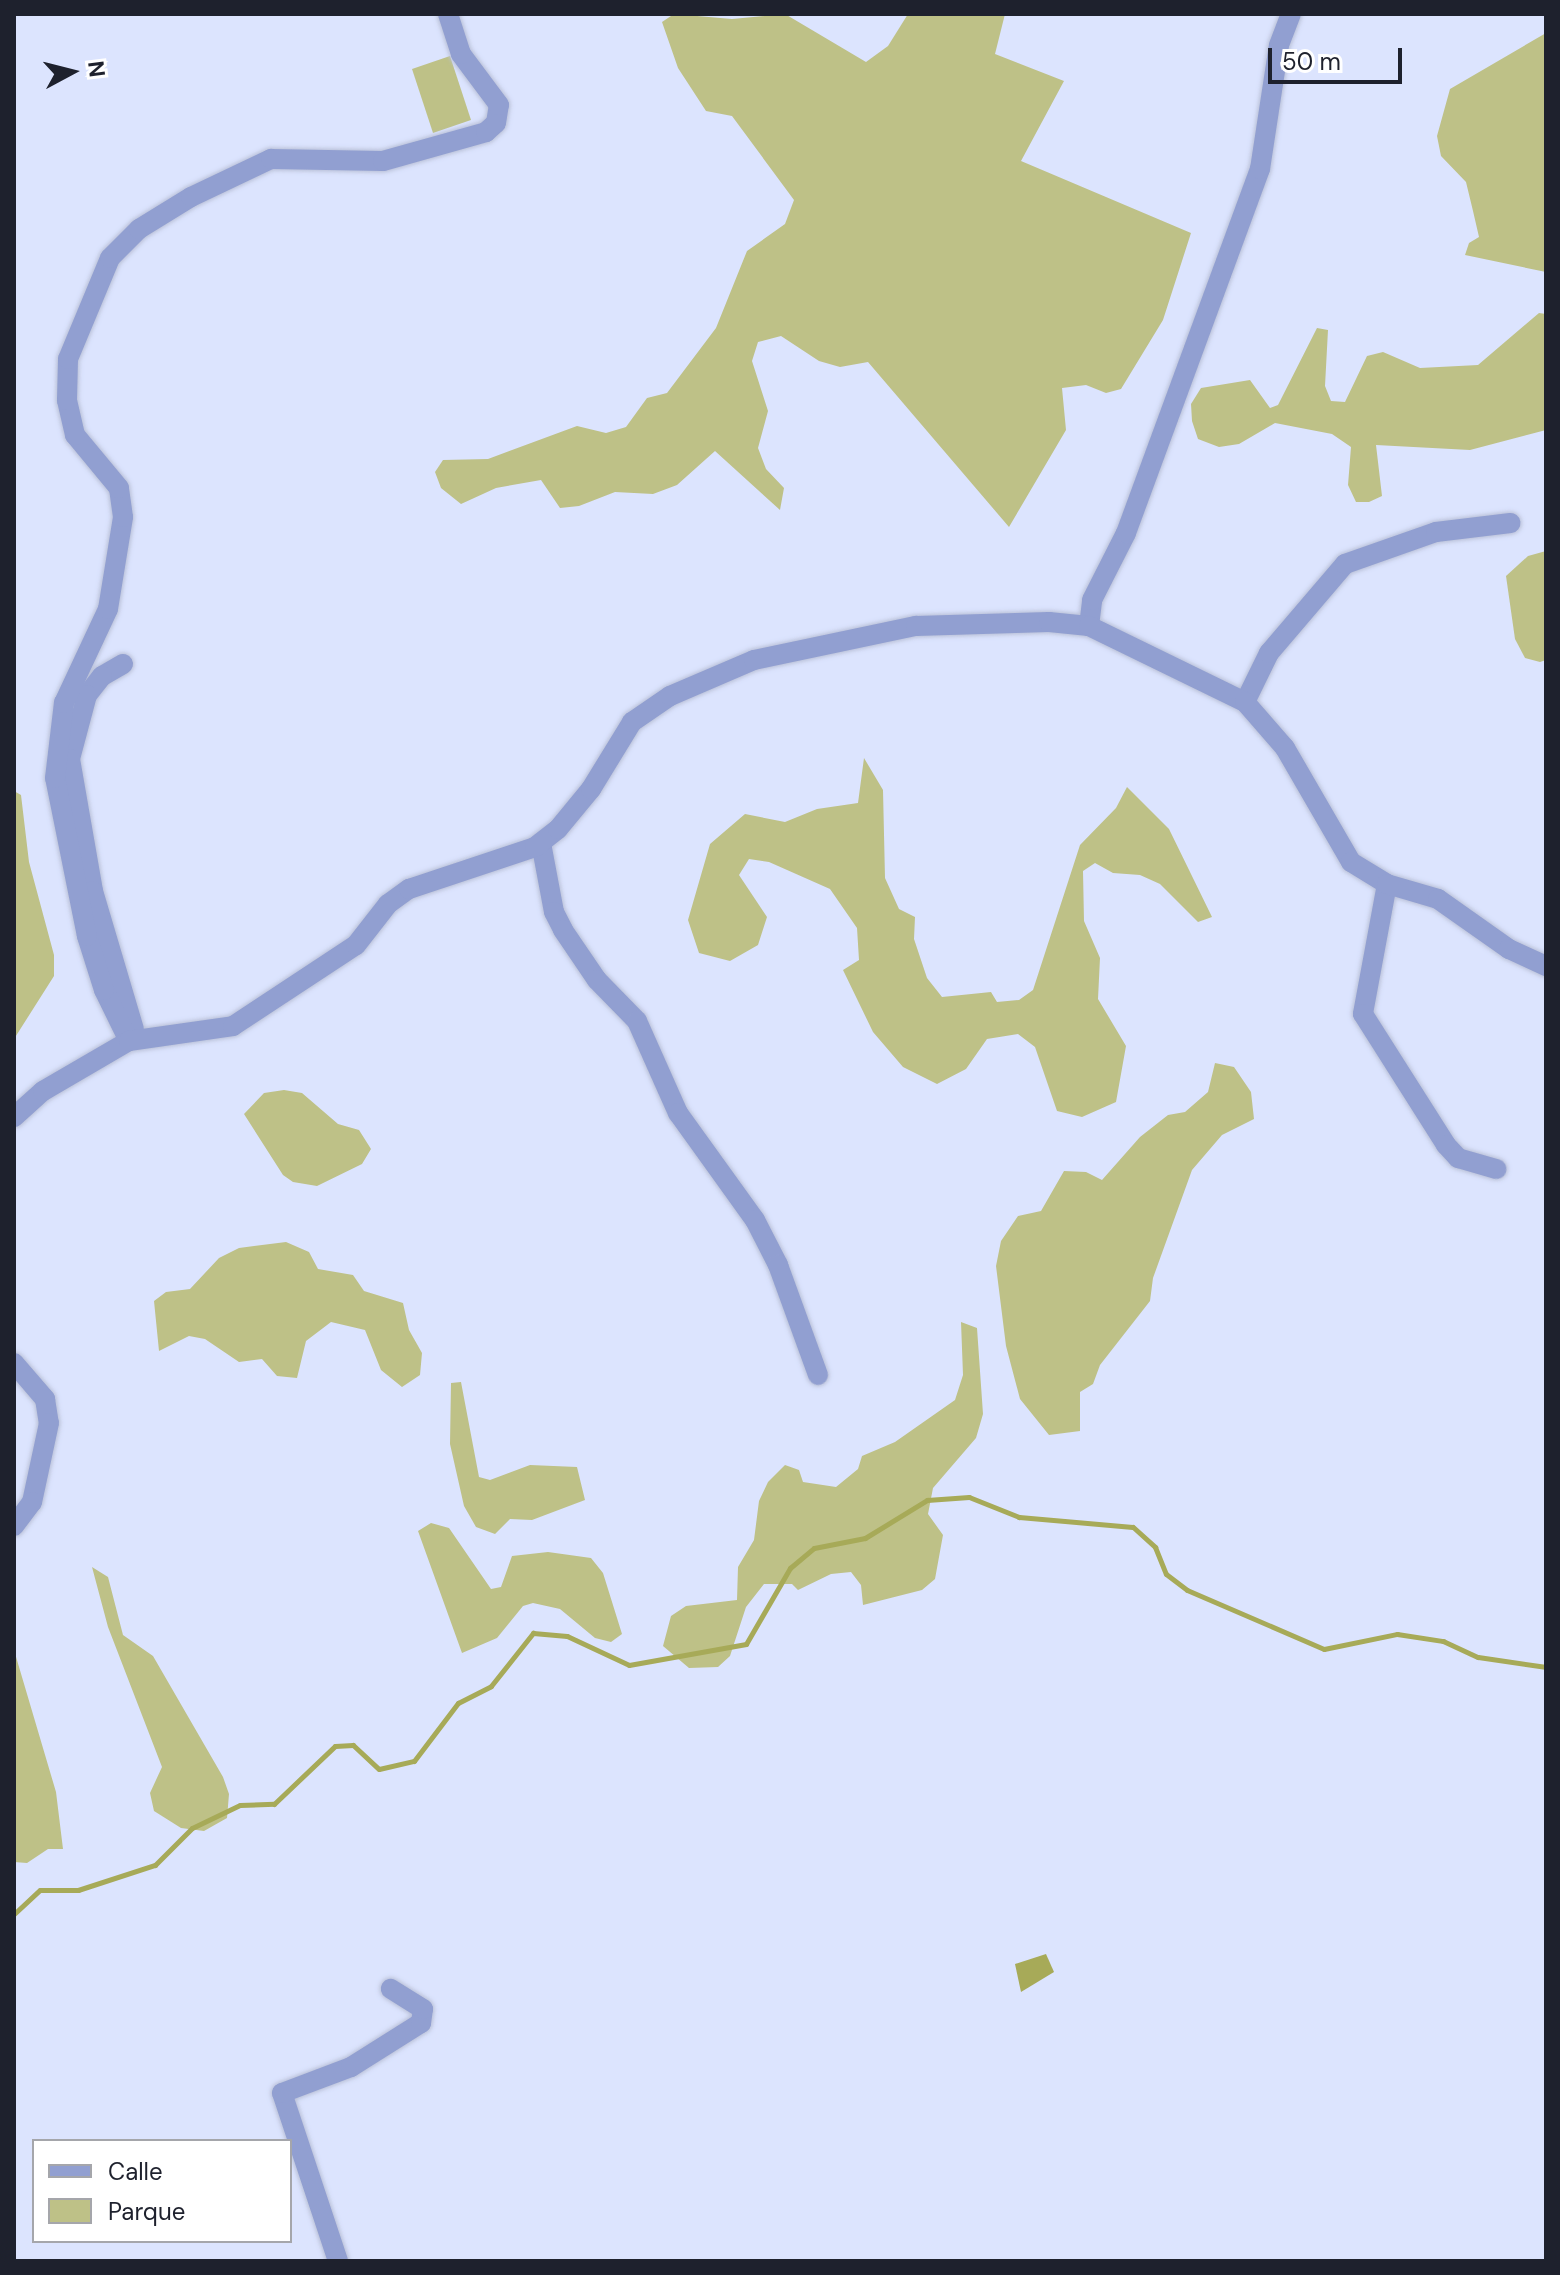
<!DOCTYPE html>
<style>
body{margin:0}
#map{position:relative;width:1560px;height:2275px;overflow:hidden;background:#dce4fe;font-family:"DM Sans",sans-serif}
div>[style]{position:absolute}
.green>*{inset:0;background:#bec187}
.water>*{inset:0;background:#a7aa58}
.stream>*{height:5px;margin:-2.5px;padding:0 2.5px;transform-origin:2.5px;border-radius:2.5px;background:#a7aa58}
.roads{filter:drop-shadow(0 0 2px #bac1d8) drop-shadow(0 0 2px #bac1d8)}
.minor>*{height:20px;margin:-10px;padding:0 10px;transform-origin:10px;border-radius:10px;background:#919fd1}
span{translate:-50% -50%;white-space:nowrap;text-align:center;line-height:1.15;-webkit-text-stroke:6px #fff;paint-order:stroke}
.frame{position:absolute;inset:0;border:16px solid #1e212d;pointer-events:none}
.legend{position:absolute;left:32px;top:2139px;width:260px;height:104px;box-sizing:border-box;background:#fff;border:2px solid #a5a6ab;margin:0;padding:10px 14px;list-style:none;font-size:24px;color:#1e212d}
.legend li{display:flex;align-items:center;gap:16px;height:40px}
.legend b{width:40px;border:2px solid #a5a6ab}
.north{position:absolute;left:32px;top:32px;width:80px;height:80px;-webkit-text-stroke:6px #fff;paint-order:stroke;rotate:83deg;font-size:22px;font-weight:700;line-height:32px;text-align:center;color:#1e212d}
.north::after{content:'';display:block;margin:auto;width:28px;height:36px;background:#1e212d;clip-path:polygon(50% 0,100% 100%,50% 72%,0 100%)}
.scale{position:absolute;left:1268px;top:48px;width:134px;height:36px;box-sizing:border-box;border:4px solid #1e212d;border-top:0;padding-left:10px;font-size:24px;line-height:28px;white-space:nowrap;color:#1e212d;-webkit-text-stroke:6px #fff;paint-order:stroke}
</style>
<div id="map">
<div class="green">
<div style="clip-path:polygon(674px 14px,732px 19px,785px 14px,866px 62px,888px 46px,908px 14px,1005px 14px,995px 54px,1064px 81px,1021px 161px,1191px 233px,1163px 320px,1121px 389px,1106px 393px,1086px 385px,1062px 388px,1066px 430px,1009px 527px,868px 362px,840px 367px,819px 361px,781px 336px,758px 342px,752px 361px,768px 411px,758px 448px,766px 469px,784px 488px,780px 510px,715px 451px,677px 485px,653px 494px,615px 492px,579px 506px,560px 508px,541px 480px,496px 488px,461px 504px,441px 488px,435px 472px,443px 460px,488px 459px,577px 426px,606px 433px,626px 427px,647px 398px,667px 393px,716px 328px,747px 251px,785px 224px,794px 200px,732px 116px,706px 111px,678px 68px,662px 22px)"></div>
<div style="clip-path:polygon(1546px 33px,1546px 272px,1465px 255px,1469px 243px,1479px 237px,1473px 211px,1466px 182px,1441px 156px,1437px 136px,1450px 89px)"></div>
<div style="clip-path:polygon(450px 56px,471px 120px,433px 133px,412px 69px)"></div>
<div style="clip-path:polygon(1539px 313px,1546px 314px,1546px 430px,1470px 450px,1376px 445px,1382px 496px,1369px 502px,1356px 502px,1348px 485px,1351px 447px,1332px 434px,1275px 423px,1239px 444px,1219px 447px,1198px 439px,1192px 421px,1191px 404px,1201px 388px,1250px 380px,1270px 408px,1278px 405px,1317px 328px,1328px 330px,1325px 386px,1331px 401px,1345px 402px,1367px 356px,1383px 352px,1420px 368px,1478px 365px)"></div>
<div style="clip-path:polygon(1546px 551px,1546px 660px,1540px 662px,1525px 658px,1515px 639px,1506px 576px,1528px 556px)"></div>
<div style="clip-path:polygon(864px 758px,883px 790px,885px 878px,899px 909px,915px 917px,914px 939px,927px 978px,942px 997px,991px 992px,997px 1002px,1019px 1000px,1033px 990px,1080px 845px,1116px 808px,1127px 787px,1169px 829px,1212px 917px,1198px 922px,1160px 884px,1140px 875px,1113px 873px,1095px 863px,1083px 871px,1084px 921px,1100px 958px,1098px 999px,1126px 1046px,1116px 1102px,1082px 1117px,1057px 1111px,1035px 1047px,1018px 1034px,987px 1039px,966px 1069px,937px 1084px,903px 1067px,873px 1032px,843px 970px,859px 960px,857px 928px,830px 889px,769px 862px,749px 859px,739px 875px,767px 917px,758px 945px,730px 961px,699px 953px,688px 920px,710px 844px,745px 814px,785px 822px,817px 809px,858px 803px)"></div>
<div style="clip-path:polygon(14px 791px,21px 795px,29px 862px,54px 955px,54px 976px,14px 1039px)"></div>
<div style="clip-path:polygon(1215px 1063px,1234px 1067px,1251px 1092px,1254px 1119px,1222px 1135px,1192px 1170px,1153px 1278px,1150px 1301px,1100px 1365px,1093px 1384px,1080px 1392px,1080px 1431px,1049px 1435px,1020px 1399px,1006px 1346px,996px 1266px,1001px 1241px,1018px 1216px,1041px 1211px,1064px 1171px,1086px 1172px,1102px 1180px,1140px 1137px,1168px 1115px,1185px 1112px,1208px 1092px)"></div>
<div style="clip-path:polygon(284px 1090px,302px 1093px,338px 1124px,359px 1130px,371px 1149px,362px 1164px,317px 1186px,293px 1182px,283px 1175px,244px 1114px,264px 1093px)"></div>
<div style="clip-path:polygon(286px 1242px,309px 1252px,318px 1269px,353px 1275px,364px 1291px,403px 1303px,409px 1330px,422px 1353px,420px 1375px,402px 1387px,381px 1370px,365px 1330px,331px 1322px,306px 1341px,297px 1378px,277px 1376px,262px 1359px,239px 1362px,205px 1339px,189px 1336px,159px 1351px,154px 1301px,166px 1292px,190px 1289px,219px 1258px,239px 1248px)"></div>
<div style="clip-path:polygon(961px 1322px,977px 1328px,983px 1414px,976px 1438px,933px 1488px,928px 1514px,943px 1535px,935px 1579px,922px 1590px,863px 1605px,861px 1585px,851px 1572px,831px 1574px,798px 1590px,792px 1584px,764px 1584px,746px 1607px,730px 1656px,718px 1667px,689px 1668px,663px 1646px,671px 1616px,686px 1606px,737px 1600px,738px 1567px,754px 1540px,759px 1501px,768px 1482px,785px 1465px,799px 1470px,803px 1482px,836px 1487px,858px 1469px,862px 1456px,895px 1442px,955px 1400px,963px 1375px)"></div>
<div style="clip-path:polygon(461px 1382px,479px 1477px,490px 1480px,530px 1465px,577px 1467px,585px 1500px,532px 1520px,510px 1519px,495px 1534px,476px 1527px,464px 1506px,450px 1444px,451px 1383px)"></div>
<div style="clip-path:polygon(431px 1523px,449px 1528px,491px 1589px,501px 1587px,512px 1556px,548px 1552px,591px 1558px,603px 1573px,622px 1634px,611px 1642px,595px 1638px,560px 1609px,533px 1603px,523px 1606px,497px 1638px,462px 1653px,418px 1531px)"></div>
<div style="clip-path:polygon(92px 1567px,108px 1577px,123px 1635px,153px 1656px,223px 1777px,229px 1794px,227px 1818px,204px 1831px,181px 1828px,154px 1811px,150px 1793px,162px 1767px,108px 1627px)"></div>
<div style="clip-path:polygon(14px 1650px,56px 1792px,63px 1849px,48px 1849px,27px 1863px,14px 1862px)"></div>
</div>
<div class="water">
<div style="clip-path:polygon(1046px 1954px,1054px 1972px,1021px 1992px,1015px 1964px)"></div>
</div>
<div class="stream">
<div style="left:14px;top:1914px;width:35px;rotate:-43deg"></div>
<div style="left:40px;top:1890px;width:38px"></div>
<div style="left:78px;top:1890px;width:81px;rotate:-18deg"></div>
<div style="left:155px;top:1865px;width:52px;rotate:-45deg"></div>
<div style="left:192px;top:1828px;width:53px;rotate:-25.6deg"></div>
<div style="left:240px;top:1805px;width:34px;rotate:-2deg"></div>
<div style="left:274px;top:1804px;width:84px;rotate:-43.6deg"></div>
<div style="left:335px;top:1746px;width:18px;rotate:-3deg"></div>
<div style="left:353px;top:1745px;width:35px;rotate:43deg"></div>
<div style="left:379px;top:1769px;width:36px;rotate:-13deg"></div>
<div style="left:414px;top:1761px;width:73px;rotate:-52.8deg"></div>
<div style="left:458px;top:1703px;width:37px;rotate:-27deg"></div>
<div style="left:491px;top:1686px;width:68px;rotate:-51.6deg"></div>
<div style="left:533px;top:1633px;width:34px;rotate:5deg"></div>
<div style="left:567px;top:1636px;width:68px;rotate:25.1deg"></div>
<div style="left:629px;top:1665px;width:119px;rotate:-10.2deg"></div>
<div style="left:746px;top:1644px;width:88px;rotate:-59.9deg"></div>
<div style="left:790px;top:1568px;width:31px;rotate:-40deg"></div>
<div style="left:814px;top:1548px;width:52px;rotate:-11.1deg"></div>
<div style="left:865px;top:1538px;width:73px;rotate:-31.5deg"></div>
<div style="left:927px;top:1500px;width:42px;rotate:-4.1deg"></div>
<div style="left:969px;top:1497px;width:54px;rotate:21.8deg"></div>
<div style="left:1019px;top:1517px;width:114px;rotate:5deg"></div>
<div style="left:1133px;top:1527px;width:30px;rotate:42deg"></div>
<div style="left:1155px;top:1547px;width:29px;rotate:68deg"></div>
<div style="left:1166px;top:1574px;width:26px;rotate:37deg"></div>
<div style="left:1187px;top:1590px;width:149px;rotate:23.3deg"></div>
<div style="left:1324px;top:1649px;width:75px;rotate:-11.6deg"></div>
<div style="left:1397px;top:1634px;width:47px;rotate:8.7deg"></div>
<div style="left:1443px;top:1641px;width:38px;rotate:25deg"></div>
<div style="left:1478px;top:1657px;width:69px;rotate:8.4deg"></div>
</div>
<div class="roads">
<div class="minor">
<div style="left:1089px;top:626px;width:26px;rotate:-83deg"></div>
<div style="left:1092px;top:600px;width:75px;rotate:-63.1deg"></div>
<div style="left:1126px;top:533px;width:388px;rotate:-69.8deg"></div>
<div style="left:1260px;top:169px;width:125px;rotate:-81.3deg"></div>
<div style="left:1279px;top:45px;width:33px;rotate:-69deg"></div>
<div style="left:123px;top:664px;width:24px;rotate:150deg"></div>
<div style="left:102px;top:676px;width:24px;rotate:128deg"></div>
<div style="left:87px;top:695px;width:66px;rotate:104.9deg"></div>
<div style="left:70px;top:759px;width:134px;rotate:80.1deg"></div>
<div style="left:93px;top:891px;width:144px;rotate:73.5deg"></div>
<div style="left:1245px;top:702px;width:55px;rotate:-63.9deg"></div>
<div style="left:1269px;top:653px;width:117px;rotate:-49.5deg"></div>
<div style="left:1345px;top:564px;width:96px;rotate:-19.4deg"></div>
<div style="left:1436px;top:532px;width:75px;rotate:-6.9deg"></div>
<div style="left:541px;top:843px;width:70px;rotate:79.3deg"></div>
<div style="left:554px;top:912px;width:20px;rotate:63deg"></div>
<div style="left:563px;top:930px;width:60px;rotate:55.8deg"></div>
<div style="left:597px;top:980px;width:57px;rotate:45.7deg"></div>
<div style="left:637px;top:1021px;width:101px;rotate:66deg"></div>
<div style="left:678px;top:1113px;width:132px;rotate:54.3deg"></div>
<div style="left:755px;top:1220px;width:51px;rotate:62.9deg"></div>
<div style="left:778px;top:1265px;width:117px;rotate:70deg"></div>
<div style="left:1387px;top:884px;width:132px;rotate:100.5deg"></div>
<div style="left:1363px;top:1014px;width:155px;rotate:57.6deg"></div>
<div style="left:1446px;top:1145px;width:18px;rotate:47deg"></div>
<div style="left:1458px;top:1158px;width:40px;rotate:16deg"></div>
<div style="left:129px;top:1041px;width:57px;rotate:-116.1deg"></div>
<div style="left:104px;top:990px;width:57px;rotate:-107.5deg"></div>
<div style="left:87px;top:936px;width:161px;rotate:-101.4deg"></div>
<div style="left:55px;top:778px;width:76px;rotate:-83.2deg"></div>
<div style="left:64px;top:703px;width:104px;rotate:-64.9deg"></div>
<div style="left:108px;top:609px;width:93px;rotate:-80.7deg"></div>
<div style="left:123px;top:517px;width:29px;rotate:-98deg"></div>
<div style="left:119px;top:488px;width:69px;rotate:-129.7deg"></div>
<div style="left:75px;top:435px;width:36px;rotate:-103deg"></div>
<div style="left:67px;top:400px;width:41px;rotate:-88.6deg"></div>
<div style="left:68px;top:359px;width:109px;rotate:-67.4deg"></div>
<div style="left:110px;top:258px;width:41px;rotate:-45deg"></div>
<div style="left:139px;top:229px;width:61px;rotate:-31.6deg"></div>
<div style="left:191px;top:197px;width:89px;rotate:-25.4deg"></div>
<div style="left:271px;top:159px;width:112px;rotate:1deg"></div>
<div style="left:383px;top:161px;width:107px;rotate:-15.7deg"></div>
<div style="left:486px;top:132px;width:13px;rotate:-42deg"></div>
<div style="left:496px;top:123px;width:18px;rotate:-81deg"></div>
<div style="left:499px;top:105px;width:64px;rotate:-126.7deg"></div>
<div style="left:461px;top:54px;width:42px;rotate:-108deg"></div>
<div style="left:14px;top:1117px;width:39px;rotate:-42deg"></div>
<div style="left:43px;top:1091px;width:99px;rotate:-30.2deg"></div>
<div style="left:129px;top:1041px;width:105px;rotate:-8.2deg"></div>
<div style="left:233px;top:1026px;width:147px;rotate:-33.4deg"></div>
<div style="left:356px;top:945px;width:52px;rotate:-52deg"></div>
<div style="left:388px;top:904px;width:26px;rotate:-36deg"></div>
<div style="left:409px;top:889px;width:133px;rotate:-18.4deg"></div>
<div style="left:535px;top:847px;width:29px;rotate:-38deg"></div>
<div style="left:558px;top:829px;width:52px;rotate:-50.5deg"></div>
<div style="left:591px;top:789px;width:79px;rotate:-58.5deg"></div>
<div style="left:632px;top:722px;width:46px;rotate:-34.4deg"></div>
<div style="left:670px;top:696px;width:91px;rotate:-23.2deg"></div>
<div style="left:754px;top:660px;width:166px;rotate:-11.9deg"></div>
<div style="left:916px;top:626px;width:133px;rotate:-1.7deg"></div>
<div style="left:1049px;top:622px;width:40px;rotate:5.7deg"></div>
<div style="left:1089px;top:626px;width:174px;rotate:26deg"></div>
<div style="left:1245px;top:702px;width:61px;rotate:49deg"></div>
<div style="left:1285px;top:748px;width:132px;rotate:59.9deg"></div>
<div style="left:1351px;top:862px;width:42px;rotate:31.4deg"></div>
<div style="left:1387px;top:884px;width:53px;rotate:16.4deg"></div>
<div style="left:1438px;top:899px;width:87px;rotate:35.2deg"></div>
<div style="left:1509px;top:949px;width:41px;rotate:24.7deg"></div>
<div style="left:14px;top:1363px;width:48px;rotate:49.3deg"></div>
<div style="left:45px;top:1399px;width:24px;rotate:81deg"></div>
<div style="left:49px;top:1423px;width:81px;rotate:102.1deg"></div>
<div style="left:32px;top:1502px;width:30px;rotate:127deg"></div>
<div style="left:338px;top:2261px;width:177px;rotate:-108.4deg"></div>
<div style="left:282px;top:2093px;width:74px;rotate:-20.6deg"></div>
<div style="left:351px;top:2067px;width:83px;rotate:-32.2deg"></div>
<div style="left:421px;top:2023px;width:14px;rotate:-82deg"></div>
<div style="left:423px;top:2009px;width:38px;rotate:-148deg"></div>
</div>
</div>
<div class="frame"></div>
<ul class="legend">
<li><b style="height:10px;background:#919fd1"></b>Calle</li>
<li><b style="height:22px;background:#bec187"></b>Parque</li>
</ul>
<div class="north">N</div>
<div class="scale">50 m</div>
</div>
